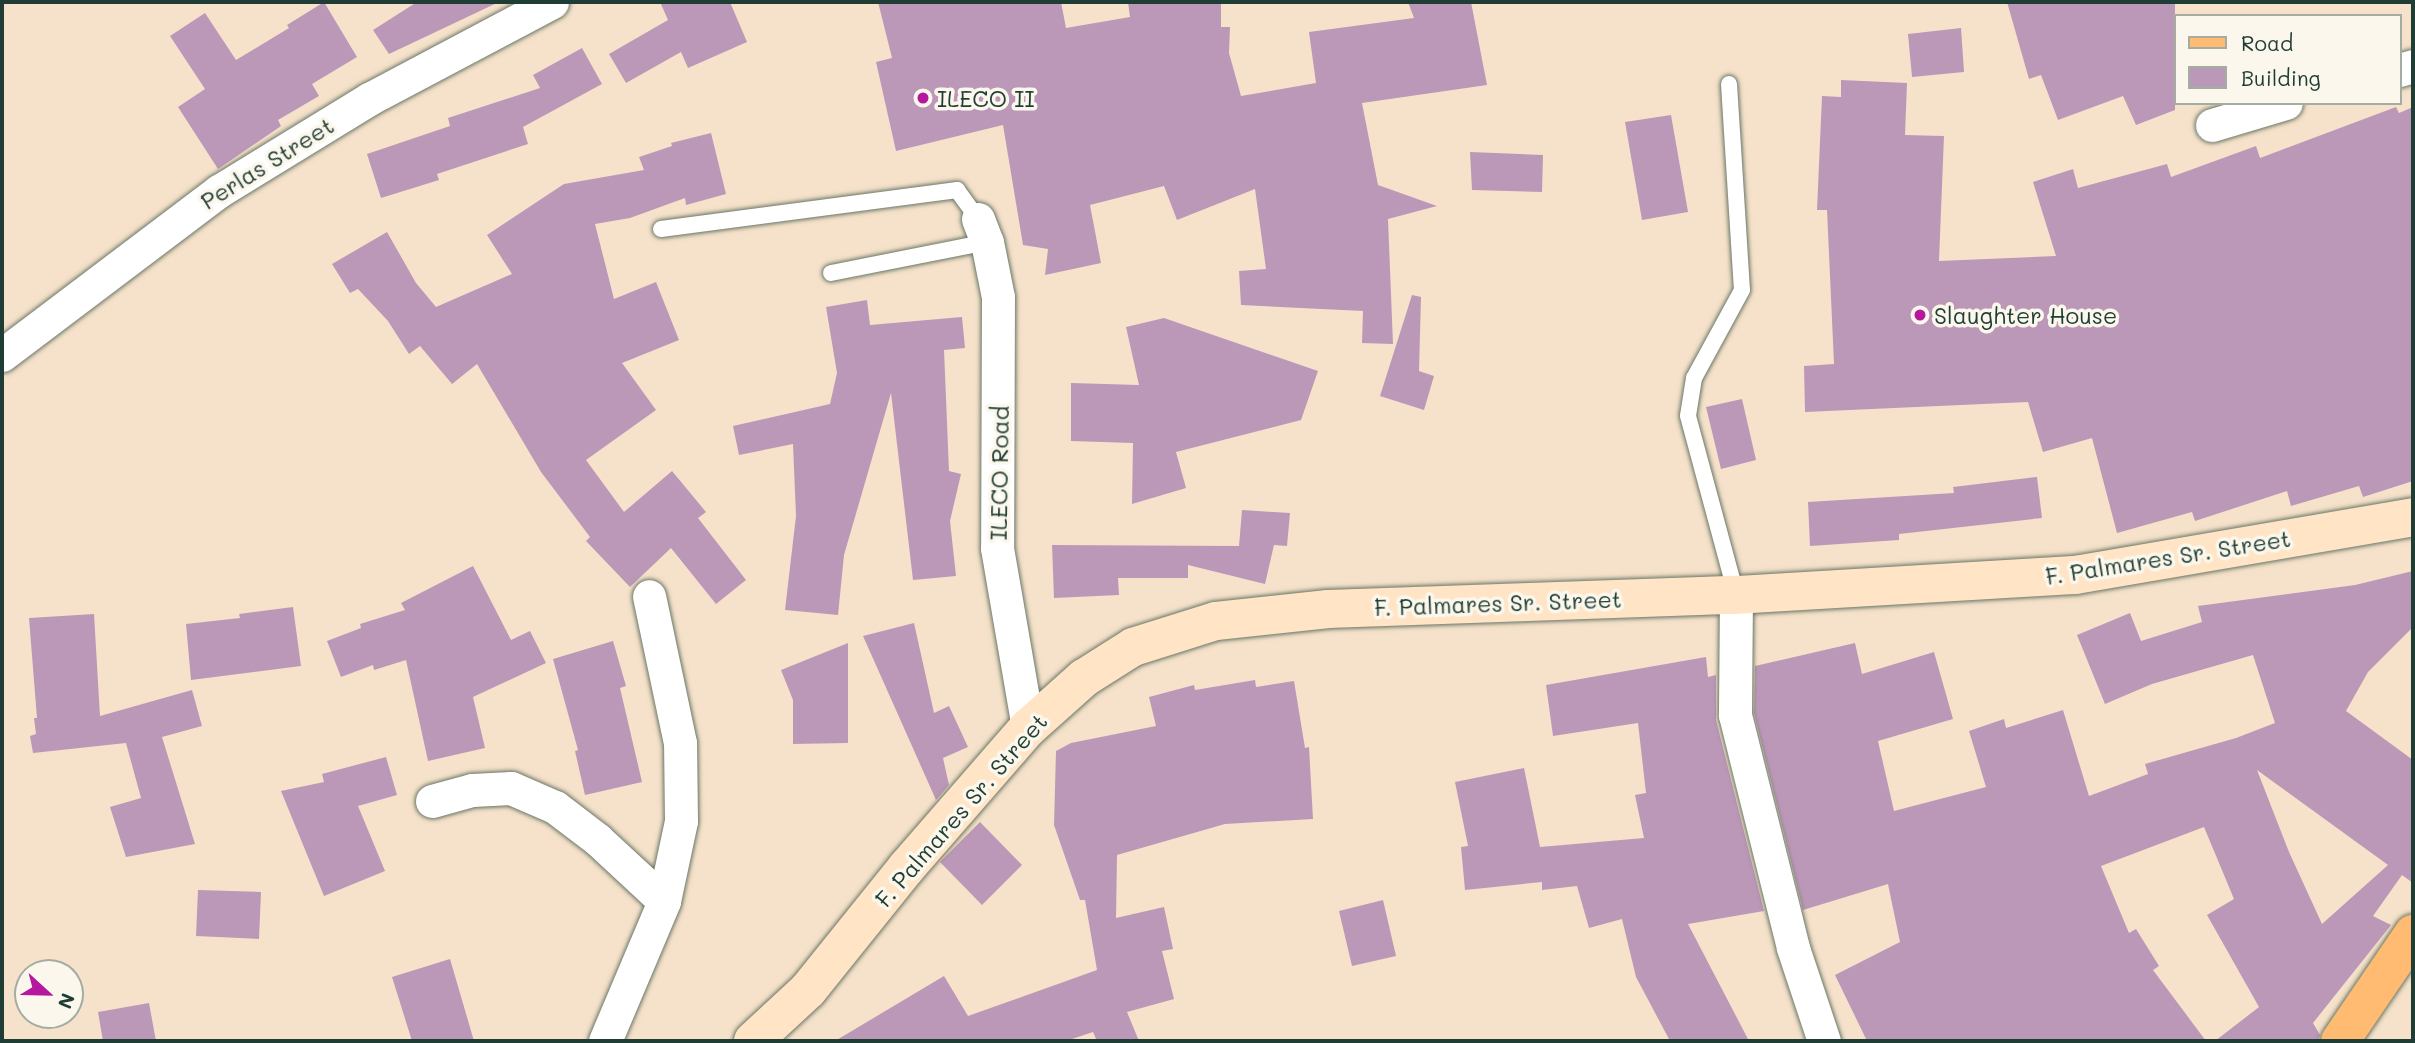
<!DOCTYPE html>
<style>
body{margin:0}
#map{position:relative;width:2415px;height:1043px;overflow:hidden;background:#f6e2ca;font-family:Mali,sans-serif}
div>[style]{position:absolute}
.building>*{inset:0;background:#bc98b8}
.roads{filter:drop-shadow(0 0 2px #6a7768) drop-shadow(0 0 2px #6a7768)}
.service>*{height:16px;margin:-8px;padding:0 8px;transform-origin:8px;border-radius:8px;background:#fff}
.minor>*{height:33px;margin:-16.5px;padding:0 16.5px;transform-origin:16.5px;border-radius:16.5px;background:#fff}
.secondary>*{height:38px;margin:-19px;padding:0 19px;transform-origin:19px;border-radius:19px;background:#ffe4c6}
.primary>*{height:38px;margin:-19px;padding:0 19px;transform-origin:19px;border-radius:19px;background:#ffbb71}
.dots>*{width:19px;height:19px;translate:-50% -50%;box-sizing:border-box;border:4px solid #fbf7ec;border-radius:50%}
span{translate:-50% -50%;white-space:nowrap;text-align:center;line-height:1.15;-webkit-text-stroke:7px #fbf7ec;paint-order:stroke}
.poi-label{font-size:23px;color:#1f3d34}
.left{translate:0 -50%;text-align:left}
.street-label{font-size:23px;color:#1f3d34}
.frame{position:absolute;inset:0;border:4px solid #1f3d34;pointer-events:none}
.legend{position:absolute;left:2174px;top:14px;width:228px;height:91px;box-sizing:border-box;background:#fbf7ec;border:2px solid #a3ada2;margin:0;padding:9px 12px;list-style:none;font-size:21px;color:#1f3d34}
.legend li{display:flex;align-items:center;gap:14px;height:35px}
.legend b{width:35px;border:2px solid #a3ada2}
.north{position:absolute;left:14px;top:959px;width:70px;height:70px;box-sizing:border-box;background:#fbf7ec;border:2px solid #a3ada2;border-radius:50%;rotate:112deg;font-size:19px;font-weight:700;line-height:28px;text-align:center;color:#1f3d34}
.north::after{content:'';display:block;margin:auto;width:24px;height:32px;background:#b5179e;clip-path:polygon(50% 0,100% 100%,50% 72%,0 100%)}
</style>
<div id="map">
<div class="building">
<div style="clip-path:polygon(324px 2px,357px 57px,312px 84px,319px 96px,278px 120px,281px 126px,218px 169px,178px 107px,205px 89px,170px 36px,205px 13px,236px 60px,289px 28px,287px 25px)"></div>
<div style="clip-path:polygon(417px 2px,499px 2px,389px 54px,373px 30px)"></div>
<div style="clip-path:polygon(660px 2px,730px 2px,747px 42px,688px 68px,681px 52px,626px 83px,609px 54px,668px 20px)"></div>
<div style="clip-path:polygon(878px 2px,1061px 2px,1066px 28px,1130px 17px,1128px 2px,1221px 2px,1221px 27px,1230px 27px,1229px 53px,1241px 96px,1316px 83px,1309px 32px,1414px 18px,1408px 2px,1471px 2px,1487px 85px,1362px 103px,1378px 185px,1437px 206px,1388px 219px,1393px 344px,1362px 343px,1363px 311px,1241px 305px,1239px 271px,1266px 269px,1255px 189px,1177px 220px,1164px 186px,1090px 205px,1101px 263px,1045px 275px,1048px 249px,1023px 245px,1003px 125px,896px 151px,876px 62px,892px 58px)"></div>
<div style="clip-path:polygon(2007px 2px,2175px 2px,2175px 110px,2136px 125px,2123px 96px,2058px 120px,2041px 75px,2029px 79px)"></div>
<div style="clip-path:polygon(1961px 28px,1964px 72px,1912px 77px,1908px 34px)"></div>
<div style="clip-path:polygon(582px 48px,602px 84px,523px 127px,528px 144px,437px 174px,439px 180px,381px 198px,367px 154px,450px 126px,448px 118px,540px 88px,533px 75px)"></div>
<div style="clip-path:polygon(1841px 80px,1907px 83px,1905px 135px,1944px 136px,1939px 261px,2056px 256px,2033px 182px,2073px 169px,2078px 188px,2167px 164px,2171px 177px,2256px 146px,2260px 158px,2396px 107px,2399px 113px,2413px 107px,2413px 481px,2363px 497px,2359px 486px,2291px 506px,2287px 491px,2195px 521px,2192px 512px,2117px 533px,2092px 438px,2043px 452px,2028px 402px,1805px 412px,1804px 366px,1834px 364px,1827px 210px,1817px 210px,1822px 96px,1841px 97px)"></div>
<div style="clip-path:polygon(1671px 115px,1688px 212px,1642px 220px,1625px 122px)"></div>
<div style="clip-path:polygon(711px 133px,726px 194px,686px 205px,685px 198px,630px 218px,595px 224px,614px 299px,656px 282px,679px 340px,622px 363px,656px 410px,586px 460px,624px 512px,672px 471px,706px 512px,698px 518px,746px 580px,716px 604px,671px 548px,630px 587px,586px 541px,590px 537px,541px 472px,477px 364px,452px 384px,420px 346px,409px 354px,388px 321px,358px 289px,350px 293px,332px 264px,387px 232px,416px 283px,436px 307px,512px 274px,487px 235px,564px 184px,644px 170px,639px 157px,672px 146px,671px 143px)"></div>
<div style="clip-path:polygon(1470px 152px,1543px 155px,1542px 192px,1472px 190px)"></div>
<div style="clip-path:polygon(1412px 295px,1421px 297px,1419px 371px,1434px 376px,1424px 410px,1380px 396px)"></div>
<div style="clip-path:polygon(867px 300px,870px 325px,962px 317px,965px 348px,944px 350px,949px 471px,961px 474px,950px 521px,956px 576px,913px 580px,891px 393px,844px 555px,838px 615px,785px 610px,796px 516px,793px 444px,739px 455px,733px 426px,830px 404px,837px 373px,826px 307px)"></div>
<div style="clip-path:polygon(1164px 318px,1318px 371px,1301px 420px,1176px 452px,1186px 488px,1132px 504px,1133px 443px,1071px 441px,1071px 383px,1139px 385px,1126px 327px)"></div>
<div style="clip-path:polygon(1742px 399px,1756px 460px,1721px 469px,1706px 407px)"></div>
<div style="clip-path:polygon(2037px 477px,2042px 518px,1899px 534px,1899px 540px,1810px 546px,1808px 502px,1954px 493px,1953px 487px)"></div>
<div style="clip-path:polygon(1242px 510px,1290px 513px,1287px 546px,1274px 545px,1265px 584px,1188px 565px,1188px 578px,1118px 578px,1119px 595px,1054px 598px,1052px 545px,1239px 546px)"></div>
<div style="clip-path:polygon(473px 566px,511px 640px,530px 631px,546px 663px,473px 697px,485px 748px,428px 761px,406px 660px,374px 670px,373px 665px,341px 677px,327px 641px,361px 628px,360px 624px,405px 610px,401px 603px)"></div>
<div style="clip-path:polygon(evenodd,2413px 571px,2413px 627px,2368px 672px,2346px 711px,2413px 760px,2413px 883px,2402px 875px,2373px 916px,2391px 925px,2313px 1023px,2320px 1035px,2318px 1041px,2215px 1041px,2259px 1007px,2207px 915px,2234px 899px,2204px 827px,2101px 866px,2129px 933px,2136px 929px,2159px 966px,2153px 970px,2206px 1041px,1867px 1041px,1835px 975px,1900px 942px,1888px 884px,1803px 910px,1754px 713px,1755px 666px,1855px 643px,1862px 674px,1934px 652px,1953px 719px,1878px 741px,1894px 811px,1986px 787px,1969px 731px,2004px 719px,2006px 728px,2063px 710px,2089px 796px,2148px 774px,2145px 764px,2236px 738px,2275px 723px,2253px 655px,2152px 684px,2105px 704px,2077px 635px,2130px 613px,2141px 641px,2202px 622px,2198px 606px,2355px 585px,2413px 571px,2257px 770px,2388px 865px,2322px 924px,2289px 852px,2257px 770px)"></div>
<div style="clip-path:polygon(293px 607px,301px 666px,191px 680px,186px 624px,240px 618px,239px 614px)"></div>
<div style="clip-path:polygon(94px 614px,100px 716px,192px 690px,202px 726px,162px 737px,195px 844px,126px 857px,110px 807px,141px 798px,126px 743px,33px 753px,30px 736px,36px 734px,34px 718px,37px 718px,29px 618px)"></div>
<div style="clip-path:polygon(914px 623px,934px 713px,949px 706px,968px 747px,943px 758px,949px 785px,936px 800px,863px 636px)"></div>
<div style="clip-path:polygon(613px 641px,626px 686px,620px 688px,642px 782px,585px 795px,575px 751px,578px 750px,553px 659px)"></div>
<div style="clip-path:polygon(848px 643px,848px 743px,793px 744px,793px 700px,781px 670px)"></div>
<div style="clip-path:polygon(1706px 657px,1708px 677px,1716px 675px,1716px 720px,1764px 911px,1688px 924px,1749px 1041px,1670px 1041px,1636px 977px,1622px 919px,1589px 928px,1577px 886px,1542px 890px,1542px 882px,1465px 890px,1461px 847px,1468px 846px,1455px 782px,1524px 768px,1540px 847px,1644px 838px,1635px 795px,1646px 793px,1638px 723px,1553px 736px,1546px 685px)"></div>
<div style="clip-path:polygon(1255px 680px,1256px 687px,1294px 681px,1305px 748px,1309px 747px,1313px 819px,1225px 824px,1117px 855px,1116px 918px,1164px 907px,1173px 949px,1162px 951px,1174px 999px,1127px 1012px,1139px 1041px,1097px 1041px,1093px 1032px,1066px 1041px,835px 1041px,944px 976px,968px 1016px,1097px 970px,1085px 900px,1080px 900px,1054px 825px,1056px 751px,1071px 743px,1156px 726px,1149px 697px,1194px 685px,1195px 690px)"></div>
<div style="clip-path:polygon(386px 757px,397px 795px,358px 806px,385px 871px,324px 896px,281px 791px,324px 782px,322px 774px)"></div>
<div style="clip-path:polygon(980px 822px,1022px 865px,982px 905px,940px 862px)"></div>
<div style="clip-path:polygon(198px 890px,261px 892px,259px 939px,196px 936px)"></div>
<div style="clip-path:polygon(1383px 900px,1396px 956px,1352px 966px,1339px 911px)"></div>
<div style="clip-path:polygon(450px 959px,474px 1041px,412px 1041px,392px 977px)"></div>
<div style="clip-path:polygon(149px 1003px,156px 1041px,103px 1041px,98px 1012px)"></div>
</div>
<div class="roads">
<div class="service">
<div style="left:1729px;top:84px;width:206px;rotate:86.4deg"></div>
<div style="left:1742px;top:290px;width:100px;rotate:118.6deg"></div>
<div style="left:1694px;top:378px;width:38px;rotate:99deg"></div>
<div style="left:1688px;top:416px;width:184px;rotate:74.9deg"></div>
<div style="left:661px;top:229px;width:299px;rotate:-7.5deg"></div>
<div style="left:957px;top:190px;width:36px;rotate:54deg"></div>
<div style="left:831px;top:273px;width:159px;rotate:-11.2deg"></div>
</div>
<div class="minor">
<div style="left:2399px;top:70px;width:15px;rotate:-16deg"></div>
<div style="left:2212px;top:125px;width:77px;rotate:-16.6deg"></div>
<div style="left:978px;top:219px;width:25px;rotate:69deg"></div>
<div style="left:987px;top:242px;width:56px;rotate:78.7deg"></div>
<div style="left:998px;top:297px;width:251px;rotate:90.2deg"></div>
<div style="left:997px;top:548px;width:183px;rotate:80.2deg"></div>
<div style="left:2px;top:355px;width:272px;rotate:-37.1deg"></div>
<div style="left:219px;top:191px;width:176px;rotate:-31.5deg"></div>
<div style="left:369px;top:99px;width:207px;rotate:-27.9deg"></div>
<div style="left:1736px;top:595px;width:120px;rotate:90.5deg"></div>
<div style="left:1735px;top:715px;width:240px;rotate:76deg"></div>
<div style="left:1793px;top:948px;width:98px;rotate:71.6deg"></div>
<div style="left:432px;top:801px;width:41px;rotate:-15.4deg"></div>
<div style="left:472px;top:790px;width:39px;rotate:-3deg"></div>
<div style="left:511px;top:788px;width:48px;rotate:23.4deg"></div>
<div style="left:555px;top:807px;width:53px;rotate:37.3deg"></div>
<div style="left:597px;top:839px;width:91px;rotate:42.8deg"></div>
<div style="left:605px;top:1041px;width:152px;rotate:-67.1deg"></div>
<div style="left:664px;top:901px;width:82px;rotate:-78deg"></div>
<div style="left:681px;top:821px;width:78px;rotate:-90.7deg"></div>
<div style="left:680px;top:743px;width:150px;rotate:-101.9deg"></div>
</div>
<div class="secondary">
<div style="left:753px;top:1041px;width:75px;rotate:-42.8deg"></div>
<div style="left:808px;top:990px;width:158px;rotate:-51.2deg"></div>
<div style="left:907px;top:867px;width:184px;rotate:-49deg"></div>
<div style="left:1028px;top:728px;width:75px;rotate:-41.8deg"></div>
<div style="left:1084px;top:678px;width:58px;rotate:-32.3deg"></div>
<div style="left:1133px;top:647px;width:87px;rotate:-17.4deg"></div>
<div style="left:1216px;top:621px;width:113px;rotate:-6.1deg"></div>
<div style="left:1328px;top:609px;width:408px;rotate:-2deg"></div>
<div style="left:1736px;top:595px;width:340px;rotate:-3.4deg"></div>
<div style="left:2075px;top:575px;width:343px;rotate:-9.7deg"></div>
</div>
<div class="primary">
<div style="left:2340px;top:1041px;width:130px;rotate:-55.7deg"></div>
</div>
</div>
<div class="dots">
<div style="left:923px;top:98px;background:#b5179e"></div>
<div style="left:1920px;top:315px;background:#b5179e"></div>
</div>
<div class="poi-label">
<span class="left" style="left:937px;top:98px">ILECO II</span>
<span class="left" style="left:1934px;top:315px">Slaughter House</span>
</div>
<div class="street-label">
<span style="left:267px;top:163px;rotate:-32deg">Perlas Street</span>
<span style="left:999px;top:473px;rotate:-89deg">ILECO Road</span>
<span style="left:2168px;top:557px;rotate:-9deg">F. Palmares Sr. Street</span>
<span style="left:1498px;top:603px;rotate:-2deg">F. Palmares Sr. Street</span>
<span style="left:961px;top:810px;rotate:-49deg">F. Palmares Sr. Street</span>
</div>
<div class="frame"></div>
<ul class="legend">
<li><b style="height:9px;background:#ffbb71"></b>Road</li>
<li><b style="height:19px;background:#bc98b8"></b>Building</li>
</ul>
<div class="north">N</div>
</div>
